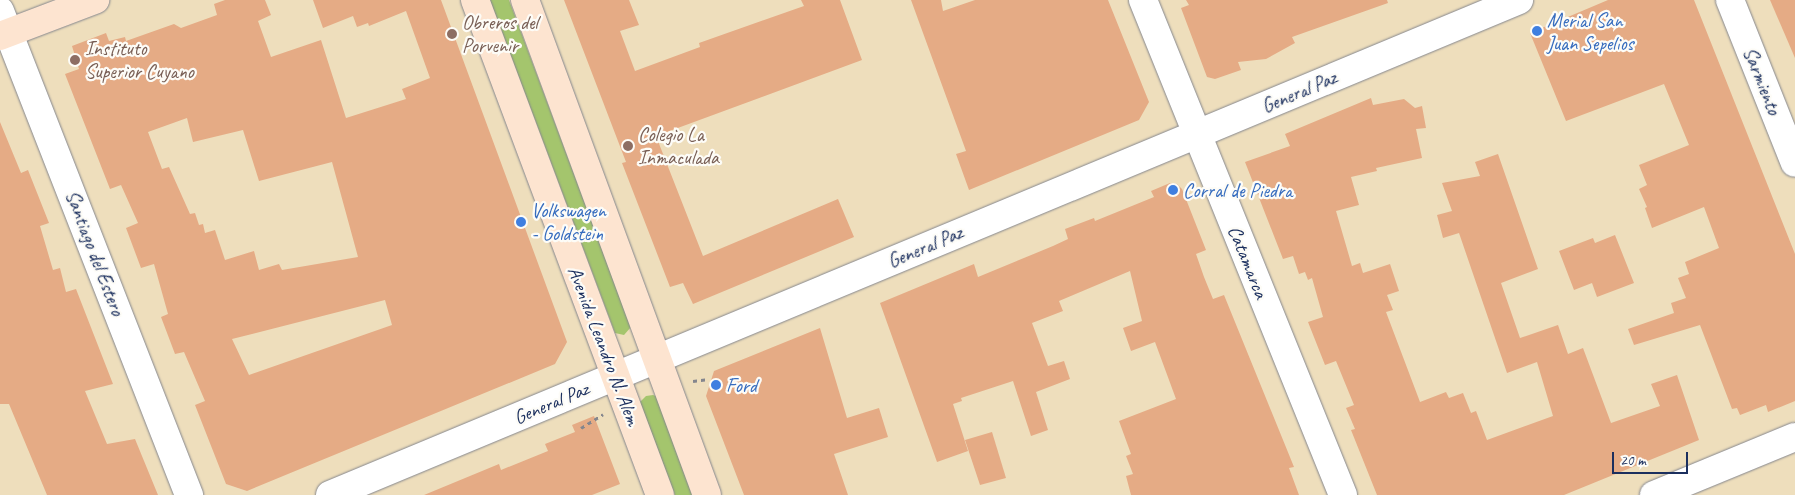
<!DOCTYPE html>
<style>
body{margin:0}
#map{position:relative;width:1795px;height:495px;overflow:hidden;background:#eedebc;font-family:Caveat,sans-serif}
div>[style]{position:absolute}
.green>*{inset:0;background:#a4c56d}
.building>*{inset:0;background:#e5ab85}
.path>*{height:3px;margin-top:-1.5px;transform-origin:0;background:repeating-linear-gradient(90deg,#84868d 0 4px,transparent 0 8px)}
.roads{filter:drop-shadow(0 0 1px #84868d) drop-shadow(0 0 1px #84868d)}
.street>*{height:28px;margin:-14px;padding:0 14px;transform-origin:14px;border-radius:14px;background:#fff}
.secondary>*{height:28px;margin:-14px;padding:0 14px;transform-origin:14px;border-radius:14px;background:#fde4d0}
.dots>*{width:14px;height:14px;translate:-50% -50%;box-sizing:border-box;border:2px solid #fdfcf7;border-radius:50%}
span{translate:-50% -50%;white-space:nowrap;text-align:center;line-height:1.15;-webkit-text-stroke:4.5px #fdfcf7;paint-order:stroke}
.shop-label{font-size:20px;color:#366cbe}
.left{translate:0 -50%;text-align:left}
.education-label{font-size:20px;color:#785e54}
.street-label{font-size:20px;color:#1b2f5e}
.scale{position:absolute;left:1612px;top:452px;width:76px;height:22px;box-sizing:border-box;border:2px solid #1b2f5e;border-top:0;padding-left:6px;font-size:15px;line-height:18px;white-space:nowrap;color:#1b2f5e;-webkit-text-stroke:4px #fdfcf7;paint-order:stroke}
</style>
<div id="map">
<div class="green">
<div style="clip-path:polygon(490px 0,509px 0,631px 327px,624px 335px,615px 333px)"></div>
<div style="clip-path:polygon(653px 395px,656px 396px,692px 495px,675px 495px,640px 402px,646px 396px)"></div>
</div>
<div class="building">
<div style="clip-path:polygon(evenodd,225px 0,265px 0,271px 15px,258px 21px,271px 57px,321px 40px,346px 118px,406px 99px,402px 89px,430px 78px,406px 11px,369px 26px,368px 23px,357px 27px,353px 16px,323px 28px,313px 0,441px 0,567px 342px,555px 364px,247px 491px,226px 484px,195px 405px,205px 401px,184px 352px,175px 354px,161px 317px,168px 314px,154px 264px,141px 268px,126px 228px,138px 223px,121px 185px,110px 189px,65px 74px,79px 69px,72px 46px,106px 33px,109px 41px,125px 37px,126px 41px,174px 24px,181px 28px,217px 15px,214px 4px,225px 0,187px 118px,193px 142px,243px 130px,259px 181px,332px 162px,358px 257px,282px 270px,279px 264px,259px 270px,254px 251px,225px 260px,215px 230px,205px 233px,203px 224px,199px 225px,195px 213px,190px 214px,169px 167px,162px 169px,148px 132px,187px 118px,225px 0,385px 300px,392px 325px,249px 375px,232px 339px,385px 300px)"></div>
<div style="clip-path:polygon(564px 0,629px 0,639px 25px,620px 31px,635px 71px,700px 47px,699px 43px,804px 6px,801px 0,840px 0,862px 60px,656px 136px,703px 256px,838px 199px,854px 237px,693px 304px,683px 283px,670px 287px,622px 163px,626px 162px)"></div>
<div style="clip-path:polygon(911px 0,941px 0,943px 11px,975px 0,1108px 0,1149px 102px,1139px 120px,969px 190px,956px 154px,966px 151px)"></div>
<div style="clip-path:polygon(1186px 0,1387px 0,1388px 3px,1292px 37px,1295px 43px,1266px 59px,1238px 62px,1241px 70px,1215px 79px,1207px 77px,1181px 8px,1189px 5px)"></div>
<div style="clip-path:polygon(1608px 0,1694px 0,1795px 254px,1795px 401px,1768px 412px,1766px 405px,1740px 415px,1737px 408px,1732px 409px,1700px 325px,1634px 345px,1628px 329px,1674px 313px,1671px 303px,1686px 298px,1678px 278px,1689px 274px,1685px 262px,1719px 248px,1704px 207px,1652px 228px,1645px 208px,1647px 207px,1639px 189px,1647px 185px,1639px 165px,1689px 145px,1664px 84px,1566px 121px,1530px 33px)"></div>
<div style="clip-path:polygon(1770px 0,1795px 0,1795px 58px)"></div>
<div style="clip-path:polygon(1371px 98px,1373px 105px,1404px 99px,1415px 108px,1422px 106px,1426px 128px,1416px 129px,1422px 158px,1376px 168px,1377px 171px,1351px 177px,1359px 205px,1336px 211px,1352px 266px,1360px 263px,1363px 273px,1390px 264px,1399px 291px,1387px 295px,1393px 310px,1386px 312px,1420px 402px,1446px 392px,1449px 398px,1463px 393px,1471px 413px,1476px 411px,1487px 440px,1553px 416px,1537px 362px,1507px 373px,1459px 233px,1443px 238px,1437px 215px,1452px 211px,1442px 183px,1480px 176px,1475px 162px,1498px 154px,1538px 269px,1501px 283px,1520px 338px,1558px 325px,1568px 354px,1583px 348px,1611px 423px,1660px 406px,1651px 384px,1677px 375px,1699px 440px,1564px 495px,1377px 495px,1351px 430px,1355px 429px,1346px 408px,1354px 405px,1336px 361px,1325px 365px,1308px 322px,1323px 317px,1312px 278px,1308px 280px,1305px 272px,1299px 274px,1293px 256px,1283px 259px,1245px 162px,1290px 146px,1285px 134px)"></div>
<div style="clip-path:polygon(0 122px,21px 173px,28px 170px,49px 223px,40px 226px,53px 270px,60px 268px,66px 292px,76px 289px,113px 384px,85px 391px,107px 444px,135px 439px,158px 495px,47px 495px,9px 404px,0 404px)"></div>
<div style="clip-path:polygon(1170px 183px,1177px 184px,1182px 189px,1206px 250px,1196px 254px,1204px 277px,1213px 299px,1224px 295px,1294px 467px,1289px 468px,1299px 495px,1131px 495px,1126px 476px,1133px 474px,1126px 456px,1131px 454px,1119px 421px,1176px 399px,1155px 342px,1131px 351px,1123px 328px,1142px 321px,1130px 271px,1059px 301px,1063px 311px,1032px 323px,1048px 366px,1064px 361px,1070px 379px,1036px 392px,1048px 430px,1031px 436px,1013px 381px,961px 398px,962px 401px,953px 404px,968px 451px,937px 462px,880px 303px,974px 264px,978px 277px,1053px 246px,1068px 239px,1065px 229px,1094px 218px,1095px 221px,1154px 197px,1151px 191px)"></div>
<div style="clip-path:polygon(1615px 235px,1634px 283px,1597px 297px,1592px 283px,1574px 290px,1559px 251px,1593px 238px,1595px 243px)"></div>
<div style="clip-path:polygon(820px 328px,847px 418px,879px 408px,888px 437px,834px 454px,848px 495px,744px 495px,706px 396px,714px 371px)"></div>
<div style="clip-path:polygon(594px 416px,620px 484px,592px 495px,424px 495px,499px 464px,501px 470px,548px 451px,545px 444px,575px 432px,572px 425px)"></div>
<div style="clip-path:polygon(992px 432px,1006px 478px,980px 485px,965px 440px)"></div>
</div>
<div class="path">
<div style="left:1184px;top:193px;width:9px;rotate:-27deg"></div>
<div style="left:693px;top:381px;width:16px;rotate:-7deg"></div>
<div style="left:581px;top:428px;width:26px;rotate:-32deg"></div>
</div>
<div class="roads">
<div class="street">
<div style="left:1143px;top:0;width:534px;rotate:68deg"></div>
<div style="left:1730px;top:0;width:175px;rotate:68.3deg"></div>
<div style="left:0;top:11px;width:520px;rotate:68.67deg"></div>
<div style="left:330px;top:495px;width:1288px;rotate:-22.6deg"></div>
<div style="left:1654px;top:495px;width:152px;rotate:-22.4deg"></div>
</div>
<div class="secondary">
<div style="left:475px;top:0;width:528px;rotate:69.51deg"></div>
<div style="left:525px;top:0;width:527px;rotate:69.81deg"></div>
<div style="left:0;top:36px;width:102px;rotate:-20.8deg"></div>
</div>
</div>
<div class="dots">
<div style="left:1537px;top:31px;background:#3f7fe0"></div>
<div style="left:452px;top:34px;background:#8d6e63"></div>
<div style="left:75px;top:60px;background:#8d6e63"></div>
<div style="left:628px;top:146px;background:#8d6e63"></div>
<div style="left:1173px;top:190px;background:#3f7fe0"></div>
<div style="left:521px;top:222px;background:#3f7fe0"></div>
<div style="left:716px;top:385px;background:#3f7fe0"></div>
</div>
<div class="shop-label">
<span class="left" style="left:1547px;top:32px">Merial San<br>Juan Sepelios</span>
<span class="left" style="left:1183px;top:190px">Corral de Piedra</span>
<span class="left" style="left:531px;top:222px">Volkswagen<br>- Goldstein</span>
<span class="left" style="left:726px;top:385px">Ford</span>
</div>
<div class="education-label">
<span class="left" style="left:462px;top:34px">Obreros del<br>Porvenir</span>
<span class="left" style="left:85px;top:60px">Instituto<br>Superior Cuyano</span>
<span class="left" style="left:638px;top:146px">Colegio La<br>Inmaculada</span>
</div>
<div class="street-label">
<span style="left:1762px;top:81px;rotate:68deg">Sarmiento</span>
<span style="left:1299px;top:92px;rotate:-23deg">General Paz</span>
<span style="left:925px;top:247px;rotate:-23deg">General Paz</span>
<span style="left:95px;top:253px;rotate:69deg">Santiago del Estero</span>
<span style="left:1248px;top:262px;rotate:68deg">Catamarca</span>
<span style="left:604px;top:346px;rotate:69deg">Avenida Leandro N. Alem</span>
<span style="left:551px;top:403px;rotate:-23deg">General Paz</span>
</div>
<div class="scale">20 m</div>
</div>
